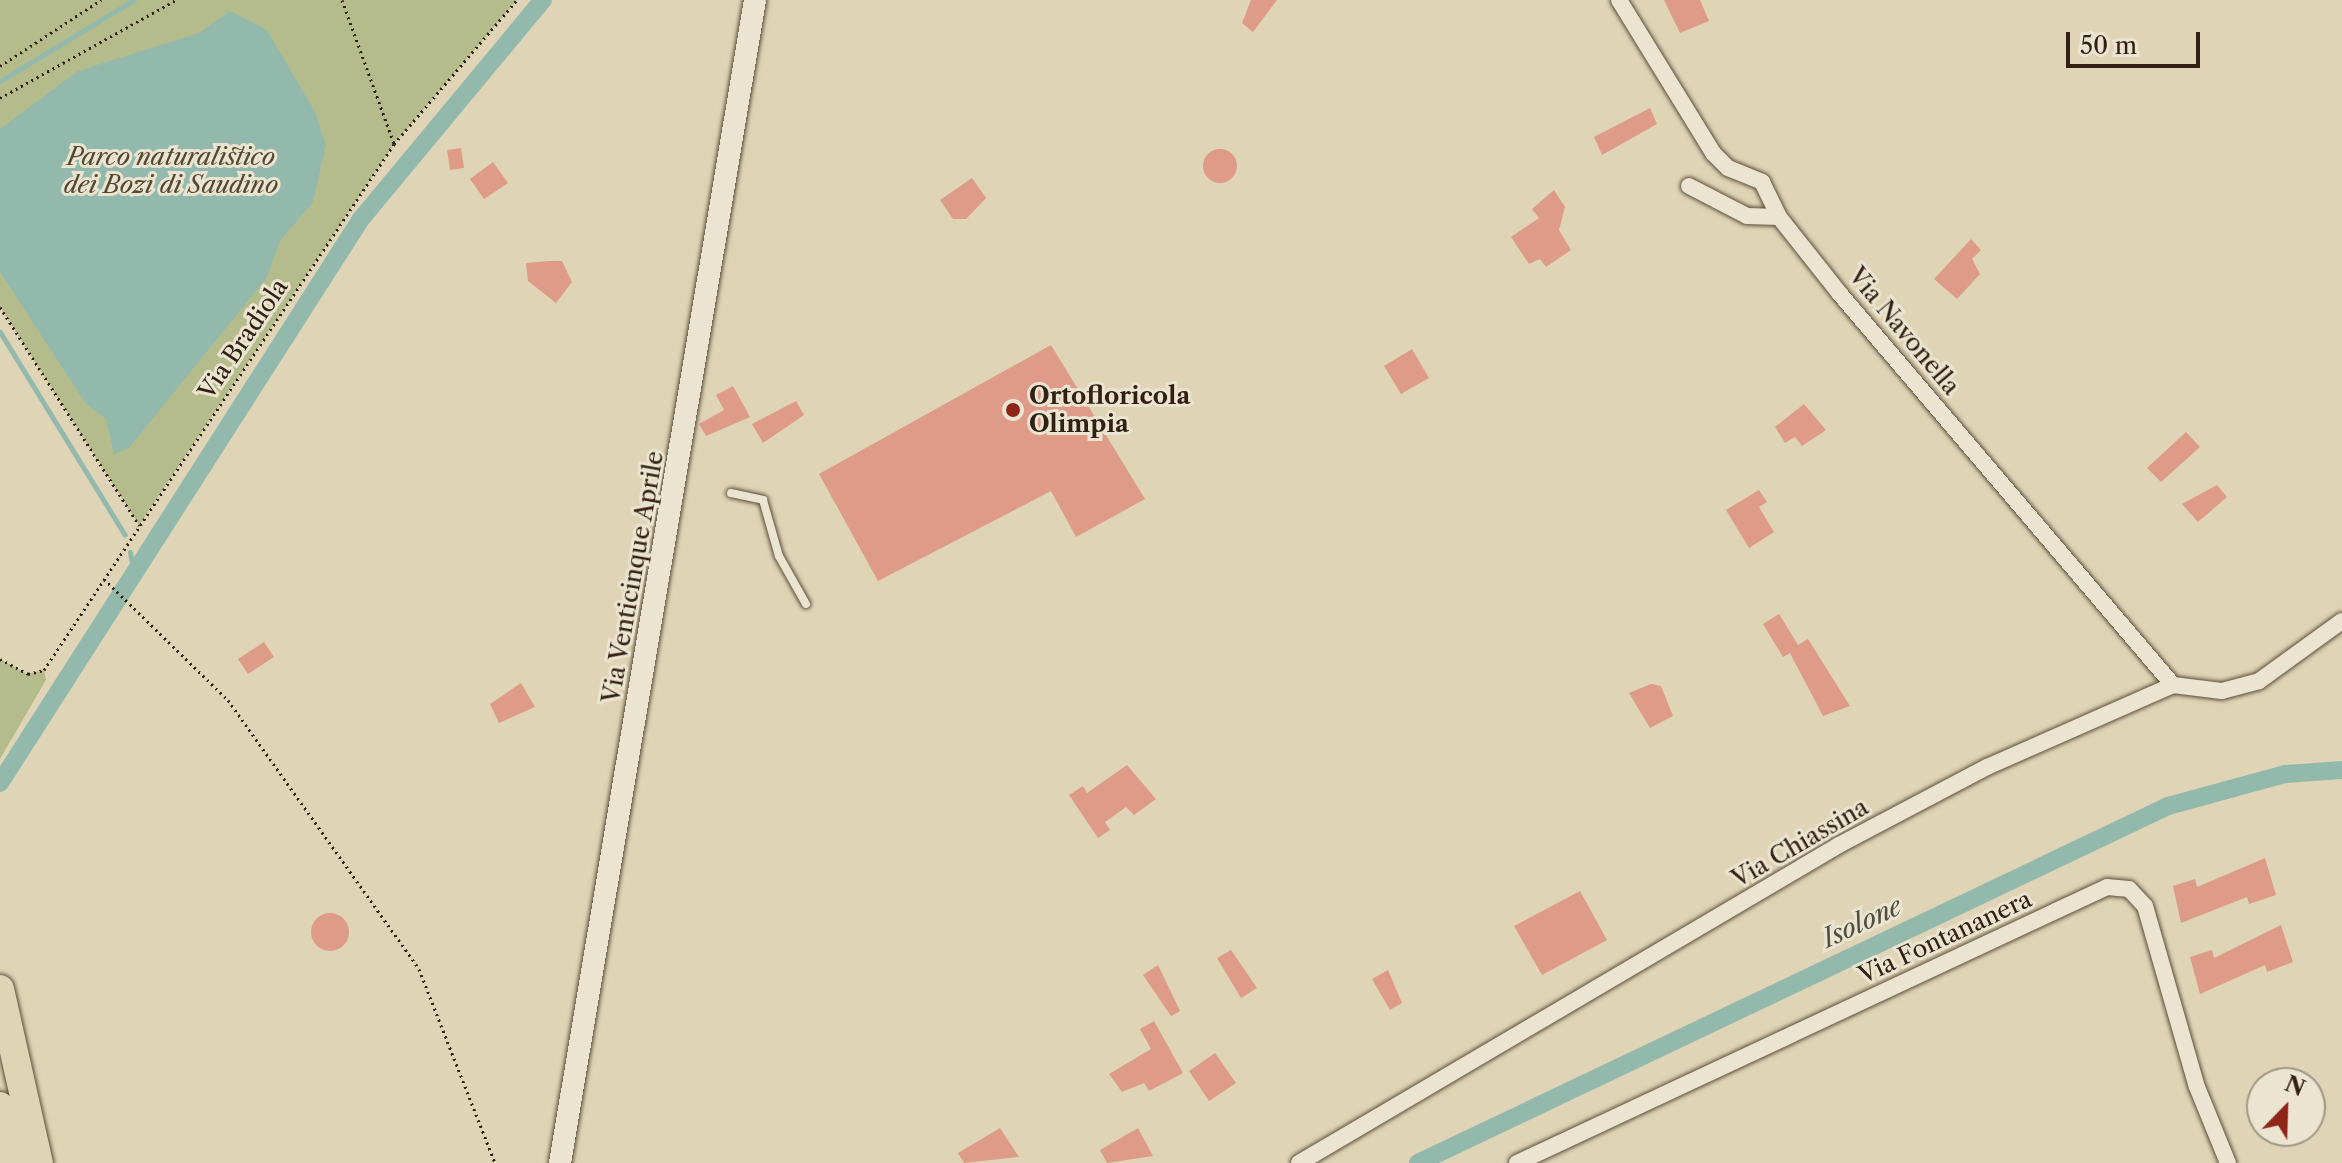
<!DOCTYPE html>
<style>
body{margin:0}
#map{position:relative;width:2342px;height:1163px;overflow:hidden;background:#dfd5b6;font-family:"Libre Caslon Text",serif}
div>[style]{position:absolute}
.green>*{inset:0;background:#b5bc8c}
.water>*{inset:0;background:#93b9ac}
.stream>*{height:5px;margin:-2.5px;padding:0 2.5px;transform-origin:2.5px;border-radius:2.5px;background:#93b9ac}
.canal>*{height:18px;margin:-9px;padding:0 9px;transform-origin:9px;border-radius:9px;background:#93b9ac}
.building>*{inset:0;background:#dd9b88}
.round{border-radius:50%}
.path>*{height:3px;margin-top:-1.5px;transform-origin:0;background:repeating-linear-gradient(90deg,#322112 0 2px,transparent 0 6px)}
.roads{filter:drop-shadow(0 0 2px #5d4e3b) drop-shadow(0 0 2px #5d4e3b)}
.service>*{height:8px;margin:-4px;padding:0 4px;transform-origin:4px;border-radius:4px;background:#eae4d0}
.minor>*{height:16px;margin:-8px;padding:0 8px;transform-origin:8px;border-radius:8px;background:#eae4d0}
.secondary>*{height:22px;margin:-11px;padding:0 11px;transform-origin:11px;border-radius:11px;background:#eae4d0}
.motorway>*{height:28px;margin:-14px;padding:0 14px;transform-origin:14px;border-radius:14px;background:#dfd5b6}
.dots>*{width:22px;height:22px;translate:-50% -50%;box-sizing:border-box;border:4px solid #eae4d0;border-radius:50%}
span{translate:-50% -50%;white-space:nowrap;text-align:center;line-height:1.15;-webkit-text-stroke:6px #eae4d0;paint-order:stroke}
.park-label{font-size:24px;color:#534830;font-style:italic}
.street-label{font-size:24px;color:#322112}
.poi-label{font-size:24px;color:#322112;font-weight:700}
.left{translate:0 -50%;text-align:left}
.water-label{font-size:26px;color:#4f4f40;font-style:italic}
.north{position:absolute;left:2246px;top:1067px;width:80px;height:80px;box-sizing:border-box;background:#eae4d0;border:2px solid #a09684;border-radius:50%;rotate:23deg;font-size:22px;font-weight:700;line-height:32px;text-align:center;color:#322112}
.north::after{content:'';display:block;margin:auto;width:28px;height:36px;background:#8f2418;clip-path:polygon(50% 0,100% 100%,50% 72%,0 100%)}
.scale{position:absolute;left:2066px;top:32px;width:134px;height:36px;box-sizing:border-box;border:4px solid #322112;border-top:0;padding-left:10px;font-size:24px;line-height:28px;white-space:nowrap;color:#322112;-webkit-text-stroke:6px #eae4d0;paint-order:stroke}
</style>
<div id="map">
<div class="green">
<div style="clip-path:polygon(0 0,517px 0,394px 144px,139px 525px,0 307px)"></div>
<div style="clip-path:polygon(0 659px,27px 674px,44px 670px,46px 680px,0 759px)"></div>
</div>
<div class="water">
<div style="clip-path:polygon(230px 11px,267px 30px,315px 112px,326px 145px,313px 202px,280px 241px,267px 277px,129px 448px,114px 454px,106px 419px,86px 404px,0 272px,0 129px,78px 71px,199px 33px)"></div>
</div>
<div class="stream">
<div style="left:0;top:81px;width:157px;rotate:-31.2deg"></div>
<div style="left:0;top:332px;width:238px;rotate:58.4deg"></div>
<div style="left:130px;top:552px;width:23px;rotate:80deg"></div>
</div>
<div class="canal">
<div style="left:0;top:783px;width:670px;rotate:-57.38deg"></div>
<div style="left:361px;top:219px;width:285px;rotate:-50.3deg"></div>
<div style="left:1418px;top:1163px;width:831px;rotate:-25.45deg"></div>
<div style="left:2168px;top:806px;width:121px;rotate:-15.3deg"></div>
<div style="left:2285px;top:774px;width:57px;rotate:-4deg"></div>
</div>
<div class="building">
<div style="clip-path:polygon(1251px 0,1277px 0,1253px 32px,1242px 23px)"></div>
<div style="clip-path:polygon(1664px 0,1700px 0,1709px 21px,1680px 33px)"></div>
<div style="clip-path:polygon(1650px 108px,1657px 124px,1602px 155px,1594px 137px)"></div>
<div style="clip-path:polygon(461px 148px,464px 168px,450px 170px,447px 150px)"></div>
<div class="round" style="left:1203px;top:149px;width:34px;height:34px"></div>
<div style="clip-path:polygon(493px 162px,508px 183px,484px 199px,470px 179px)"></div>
<div style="clip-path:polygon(972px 178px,986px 198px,966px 219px,953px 219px,940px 200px)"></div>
<div style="clip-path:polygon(1554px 190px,1565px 207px,1559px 230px,1571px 250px,1546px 267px,1540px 259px,1529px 264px,1511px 237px,1539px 218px,1532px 209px)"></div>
<div style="clip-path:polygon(1971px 239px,1981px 250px,1972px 259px,1980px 274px,1957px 299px,1934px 279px)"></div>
<div style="clip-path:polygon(550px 261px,562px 261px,572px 282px,556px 303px,528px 281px,526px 263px)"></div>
<div style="clip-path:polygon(1051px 345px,1145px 499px,1076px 537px,1051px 491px,878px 581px,819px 474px)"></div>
<div style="clip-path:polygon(1412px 349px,1429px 378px,1401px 394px,1384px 366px)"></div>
<div style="clip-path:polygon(733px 386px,750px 417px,706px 436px,699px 424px,724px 410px,716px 395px)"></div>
<div style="clip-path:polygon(796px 401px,804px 415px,763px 443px,752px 424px)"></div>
<div style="clip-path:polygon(1804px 404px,1826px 430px,1802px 446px,1795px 437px,1785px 443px,1775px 427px)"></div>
<div style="clip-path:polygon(2186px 432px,2200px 447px,2161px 482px,2147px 468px)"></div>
<div style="clip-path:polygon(2217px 485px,2227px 497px,2198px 522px,2182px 504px)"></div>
<div style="clip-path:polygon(1759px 490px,1767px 502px,1759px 507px,1774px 532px,1749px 548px,1726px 510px)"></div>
<div style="clip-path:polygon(1779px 614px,1798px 645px,1808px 639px,1850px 706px,1823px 716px,1790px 653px,1783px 657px,1763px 624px)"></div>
<div style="clip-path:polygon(264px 642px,274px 657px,248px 674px,238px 659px)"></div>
<div style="clip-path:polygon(521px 683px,535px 707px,499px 723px,490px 704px)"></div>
<div style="clip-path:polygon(1651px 684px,1661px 686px,1673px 716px,1650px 728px,1629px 693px)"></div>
<div style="clip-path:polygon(1127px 765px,1156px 799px,1134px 815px,1126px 807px,1105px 822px,1110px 830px,1098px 838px,1069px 795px,1083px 786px,1087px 793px)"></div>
<div style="clip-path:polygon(2265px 858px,2276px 895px,2249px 904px,2247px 897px,2181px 923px,2173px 886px,2195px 879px,2197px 887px)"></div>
<div style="clip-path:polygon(1580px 891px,1607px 940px,1542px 975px,1514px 926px)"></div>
<div class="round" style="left:311px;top:913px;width:38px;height:38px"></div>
<div style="clip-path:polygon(2281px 925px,2293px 962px,2267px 972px,2265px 965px,2200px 994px,2190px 957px,2212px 950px,2214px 958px)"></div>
<div style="clip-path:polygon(1231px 950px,1257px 988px,1241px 998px,1217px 958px)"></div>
<div style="clip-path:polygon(1158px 965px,1180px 1011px,1171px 1016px,1143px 975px)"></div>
<div style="clip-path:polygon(1388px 970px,1402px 1003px,1390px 1010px,1372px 979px)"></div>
<div style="clip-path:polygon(1154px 1021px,1183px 1073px,1149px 1091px,1144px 1083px,1122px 1092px,1109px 1074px,1151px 1049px,1140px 1029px)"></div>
<div style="clip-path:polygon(1215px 1053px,1236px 1083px,1209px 1101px,1189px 1071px)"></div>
<div style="clip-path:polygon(1000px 1128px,1019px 1157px,964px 1163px,958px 1153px)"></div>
<div style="clip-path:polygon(1138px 1128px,1153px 1156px,1107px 1163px,1100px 1150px)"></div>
</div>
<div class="path">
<div style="left:342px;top:0;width:153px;rotate:70.1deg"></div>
<div style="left:0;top:66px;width:121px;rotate:-33.2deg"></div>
<div style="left:0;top:98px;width:201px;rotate:-29.1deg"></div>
<div style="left:0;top:307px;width:259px;rotate:57.5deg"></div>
<div style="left:104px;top:579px;width:173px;rotate:44.3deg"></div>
<div style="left:228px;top:700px;width:330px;rotate:54.6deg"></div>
<div style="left:419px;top:969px;width:208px;rotate:68.6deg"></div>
<div style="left:0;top:659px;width:32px;rotate:28deg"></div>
<div style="left:28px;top:674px;width:16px;rotate:-14deg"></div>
<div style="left:44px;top:670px;width:632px;rotate:-56.36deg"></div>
<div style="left:394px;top:144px;width:189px;rotate:-49.5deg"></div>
</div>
<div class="roads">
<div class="service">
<div style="left:731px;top:493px;width:33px;rotate:12deg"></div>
<div style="left:763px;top:500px;width:58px;rotate:74.1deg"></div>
<div style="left:779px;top:556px;width:55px;rotate:60.6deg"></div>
</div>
<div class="minor">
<div style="left:1619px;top:0;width:180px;rotate:58.4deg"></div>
<div style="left:1713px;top:153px;width:21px;rotate:45deg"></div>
<div style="left:1728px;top:168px;width:37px;rotate:22deg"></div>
<div style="left:1762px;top:182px;width:39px;rotate:64deg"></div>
<div style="left:1779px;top:217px;width:98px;rotate:51.6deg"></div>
<div style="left:1840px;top:294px;width:514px;rotate:49.58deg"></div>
<div style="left:1689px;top:186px;width:65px;rotate:27.3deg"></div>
<div style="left:1747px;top:216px;width:32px;rotate:2deg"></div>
<div style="left:1299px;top:1163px;width:627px;rotate:-30.49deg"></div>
<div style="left:1839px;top:845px;width:167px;rotate:-27.8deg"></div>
<div style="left:1987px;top:767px;width:203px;rotate:-23.8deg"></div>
<div style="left:2173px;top:685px;width:49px;rotate:7deg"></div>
<div style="left:2222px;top:691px;width:38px;rotate:-15deg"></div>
<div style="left:2259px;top:681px;width:102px;rotate:-35.9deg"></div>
<div style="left:1517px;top:1163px;width:651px;rotate:-25.07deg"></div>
<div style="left:2107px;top:887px;width:22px;rotate:5deg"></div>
<div style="left:2129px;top:889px;width:23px;rotate:47deg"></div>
<div style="left:2145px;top:906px;width:188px;rotate:74deg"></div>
<div style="left:2197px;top:1087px;width:82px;rotate:67.8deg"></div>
</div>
<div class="secondary">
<div style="left:560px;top:1163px;width:1179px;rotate:-80.48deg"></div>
</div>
<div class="motorway">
<div style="left:0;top:989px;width:178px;rotate:77.4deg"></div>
<div style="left:0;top:1106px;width:58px;rotate:77.2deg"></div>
</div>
</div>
<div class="dots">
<div style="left:1013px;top:410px;background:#8f2418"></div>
</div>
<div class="park-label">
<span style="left:171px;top:171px">Parco naturalistico<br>dei Bozi di Saudino</span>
</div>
<div class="street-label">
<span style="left:1904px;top:331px;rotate:50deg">Via Navonella</span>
<span style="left:243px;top:339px;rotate:-56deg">Via Bradiola</span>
<span style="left:633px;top:577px;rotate:-80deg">Via Venticinque Aprile</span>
<span style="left:1800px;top:843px;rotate:-30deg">Via Chiassina</span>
<span style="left:1945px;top:937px;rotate:-25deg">Via Fontananera</span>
</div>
<div class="poi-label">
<span class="left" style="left:1029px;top:410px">Ortofloricola<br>Olimpia</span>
</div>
<div class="water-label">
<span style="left:1862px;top:923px;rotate:-25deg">Isolone</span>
</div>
<div class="north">N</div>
<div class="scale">50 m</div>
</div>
